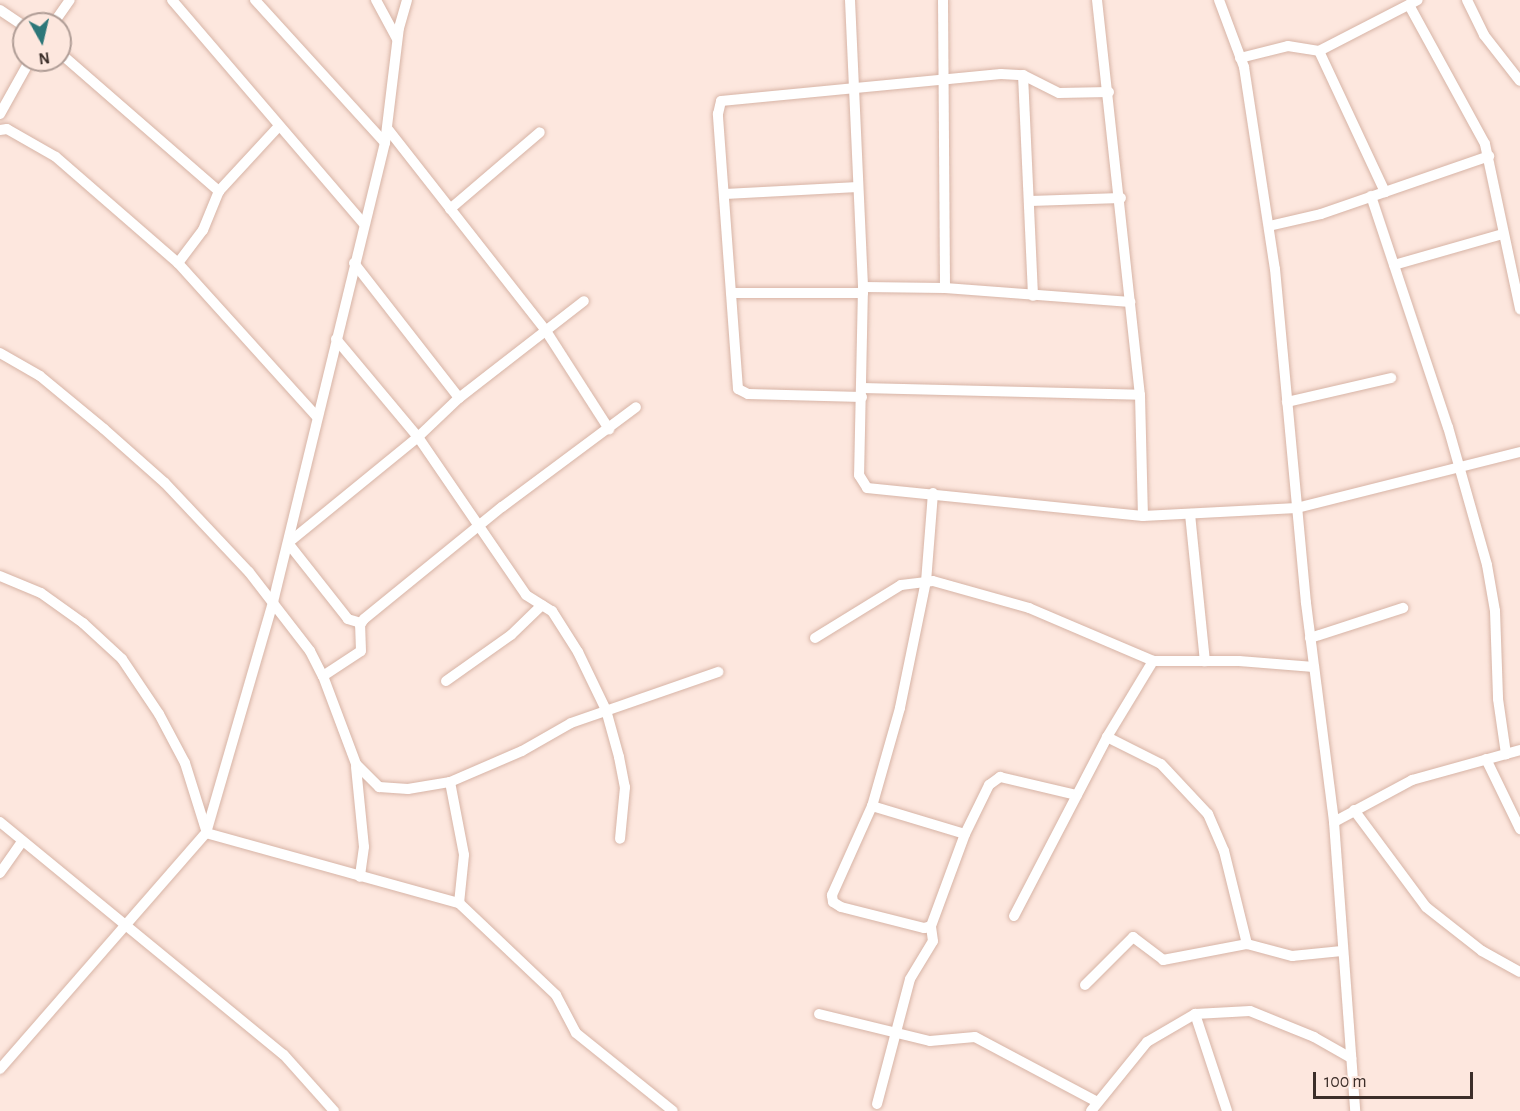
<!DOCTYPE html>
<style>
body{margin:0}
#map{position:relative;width:1520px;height:1111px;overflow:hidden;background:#fde7de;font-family:"Alegreya Sans",sans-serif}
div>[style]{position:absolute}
.roads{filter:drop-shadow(0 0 2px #d7b4a6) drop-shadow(0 0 2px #d7b4a6)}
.minor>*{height:10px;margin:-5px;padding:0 5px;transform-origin:5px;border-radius:5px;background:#fff}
span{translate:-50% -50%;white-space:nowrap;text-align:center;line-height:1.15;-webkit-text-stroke:6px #fde7de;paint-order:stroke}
.north{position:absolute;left:12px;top:12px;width:60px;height:60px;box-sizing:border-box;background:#fde7de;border:2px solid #b09d96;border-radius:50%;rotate:172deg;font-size:16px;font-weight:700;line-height:24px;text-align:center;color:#3c2e29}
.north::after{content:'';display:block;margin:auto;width:21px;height:27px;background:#2d7779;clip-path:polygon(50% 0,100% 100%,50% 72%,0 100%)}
.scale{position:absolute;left:1313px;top:1072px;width:160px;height:27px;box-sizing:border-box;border:3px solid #3c2e29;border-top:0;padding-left:8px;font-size:18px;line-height:21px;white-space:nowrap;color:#3c2e29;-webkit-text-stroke:4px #fde7de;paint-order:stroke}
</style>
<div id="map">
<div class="roads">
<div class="minor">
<div style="left:172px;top:0;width:294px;rotate:49.4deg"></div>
<div style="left:255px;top:0;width:193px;rotate:47.7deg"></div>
<div style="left:376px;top:0;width:44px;rotate:61.7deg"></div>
<div style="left:850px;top:0;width:287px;rotate:87.4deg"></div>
<div style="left:863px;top:287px;width:188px;rotate:91.2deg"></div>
<div style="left:859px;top:475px;width:15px;rotate:58deg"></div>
<div style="left:867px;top:488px;width:277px;rotate:5.8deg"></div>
<div style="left:1143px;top:516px;width:154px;rotate:-3deg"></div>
<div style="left:1297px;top:508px;width:230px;rotate:-14.1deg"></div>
<div style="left:943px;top:0;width:288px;rotate:89.6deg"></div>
<div style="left:1097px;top:0;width:397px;rotate:83.8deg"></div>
<div style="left:1140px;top:395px;width:121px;rotate:88.6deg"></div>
<div style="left:1219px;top:0;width:72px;rotate:69.5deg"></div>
<div style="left:1244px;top:67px;width:204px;rotate:81.3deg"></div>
<div style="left:1275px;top:269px;width:335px;rotate:84.7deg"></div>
<div style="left:1306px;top:603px;width:221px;rotate:82.7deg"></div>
<div style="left:1334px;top:822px;width:290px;rotate:85.8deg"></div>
<div style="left:1467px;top:0;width:39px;rotate:64deg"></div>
<div style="left:1484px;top:35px;width:58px;rotate:52deg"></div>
<div style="left:1409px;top:5px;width:158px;rotate:61.3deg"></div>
<div style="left:1485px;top:144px;width:169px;rotate:78deg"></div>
<div style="left:0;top:10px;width:29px;rotate:34deg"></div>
<div style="left:53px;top:24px;width:29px;rotate:-55deg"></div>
<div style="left:1319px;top:51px;width:111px;rotate:-27.3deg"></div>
<div style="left:60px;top:53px;width:211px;rotate:41deg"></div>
<div style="left:1240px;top:58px;width:49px;rotate:-14deg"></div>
<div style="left:1288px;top:46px;width:31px;rotate:9deg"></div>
<div style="left:1319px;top:51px;width:156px;rotate:64.9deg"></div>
<div style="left:1023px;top:75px;width:221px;rotate:87.4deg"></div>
<div style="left:0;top:114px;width:62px;rotate:-60.9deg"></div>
<div style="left:387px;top:128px;width:258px;rotate:51.9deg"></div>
<div style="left:546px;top:331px;width:117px;rotate:57.3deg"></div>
<div style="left:0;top:130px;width:7px;rotate:-8deg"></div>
<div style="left:7px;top:129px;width:56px;rotate:29.7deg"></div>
<div style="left:56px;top:157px;width:162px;rotate:41deg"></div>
<div style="left:178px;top:263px;width:207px;rotate:47.9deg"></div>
<div style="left:725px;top:194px;width:133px;rotate:-3deg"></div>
<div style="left:1371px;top:196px;width:243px;rotate:71.6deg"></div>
<div style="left:1448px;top:427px;width:143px;rotate:74.2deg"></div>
<div style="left:1487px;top:565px;width:47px;rotate:80.1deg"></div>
<div style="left:1495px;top:611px;width:88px;rotate:88deg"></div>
<div style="left:1498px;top:699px;width:56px;rotate:81.7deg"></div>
<div style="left:1030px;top:201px;width:91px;rotate:-1.9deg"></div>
<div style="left:450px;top:209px;width:118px;rotate:-40.5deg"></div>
<div style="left:1269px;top:226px;width:53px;rotate:-13deg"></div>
<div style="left:1321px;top:214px;width:178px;rotate:-19deg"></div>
<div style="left:178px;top:263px;width:41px;rotate:-52.9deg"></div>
<div style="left:203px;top:230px;width:42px;rotate:-67.7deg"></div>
<div style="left:219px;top:191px;width:87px;rotate:-47.3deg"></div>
<div style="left:354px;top:263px;width:171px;rotate:52.1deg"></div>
<div style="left:1394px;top:265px;width:113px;rotate:-15.9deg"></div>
<div style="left:863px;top:287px;width:82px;rotate:0.7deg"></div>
<div style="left:945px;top:288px;width:186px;rotate:4.3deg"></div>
<div style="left:731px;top:293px;width:132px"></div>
<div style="left:336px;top:339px;width:128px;rotate:50.1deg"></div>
<div style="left:418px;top:437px;width:191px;rotate:55.6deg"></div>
<div style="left:526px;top:595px;width:31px;rotate:32deg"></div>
<div style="left:552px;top:611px;width:49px;rotate:57.6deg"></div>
<div style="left:578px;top:652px;width:64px;rotate:64.2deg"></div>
<div style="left:606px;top:710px;width:49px;rotate:74.5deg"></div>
<div style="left:619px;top:757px;width:31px;rotate:79deg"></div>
<div style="left:625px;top:787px;width:52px;rotate:95.5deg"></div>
<div style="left:0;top:353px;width:46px;rotate:29.9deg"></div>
<div style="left:40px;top:376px;width:83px;rotate:39.6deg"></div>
<div style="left:104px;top:429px;width:81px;rotate:41.5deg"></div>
<div style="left:165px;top:483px;width:122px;rotate:46.7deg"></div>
<div style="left:249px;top:572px;width:100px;rotate:52.3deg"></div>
<div style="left:310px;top:651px;width:28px;rotate:63deg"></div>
<div style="left:323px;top:676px;width:94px;rotate:69.4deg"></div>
<div style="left:356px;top:764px;width:33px;rotate:45deg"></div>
<div style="left:379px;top:787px;width:29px;rotate:4deg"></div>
<div style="left:408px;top:789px;width:43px;rotate:-9.5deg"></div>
<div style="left:450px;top:782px;width:78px;rotate:-23.3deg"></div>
<div style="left:522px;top:751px;width:56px;rotate:-29.7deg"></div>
<div style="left:571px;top:723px;width:156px;rotate:-19.1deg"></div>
<div style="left:862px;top:388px;width:278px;rotate:1.4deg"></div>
<div style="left:862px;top:397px;width:114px;rotate:-178.5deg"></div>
<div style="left:748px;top:394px;width:11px;rotate:-153deg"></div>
<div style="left:738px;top:389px;width:276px;rotate:-94.2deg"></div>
<div style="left:718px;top:114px;width:13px;rotate:-77deg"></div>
<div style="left:721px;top:101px;width:281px;rotate:-5.5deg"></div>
<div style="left:1001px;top:74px;width:22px;rotate:3deg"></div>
<div style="left:1023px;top:75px;width:40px;rotate:26.6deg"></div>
<div style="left:1059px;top:93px;width:50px;rotate:-1.1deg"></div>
<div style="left:1287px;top:402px;width:107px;rotate:-13deg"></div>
<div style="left:933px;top:493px;width:88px;rotate:94.5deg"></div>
<div style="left:926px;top:581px;width:130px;rotate:101.6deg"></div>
<div style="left:900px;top:708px;width:102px;rotate:105.9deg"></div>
<div style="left:872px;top:806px;width:97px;rotate:16.8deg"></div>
<div style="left:965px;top:834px;width:55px;rotate:-63.9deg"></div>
<div style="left:989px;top:785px;width:14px;rotate:-36deg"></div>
<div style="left:1000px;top:777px;width:79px;rotate:13.2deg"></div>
<div style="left:1190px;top:514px;width:148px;rotate:84.2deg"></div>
<div style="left:0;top:576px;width:44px;rotate:22.5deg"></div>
<div style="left:41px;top:593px;width:52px;rotate:35.5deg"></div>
<div style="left:83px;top:623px;width:53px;rotate:42.7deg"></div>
<div style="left:122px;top:659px;width:66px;rotate:56.1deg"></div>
<div style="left:159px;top:714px;width:55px;rotate:62deg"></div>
<div style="left:185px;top:763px;width:70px;rotate:72.6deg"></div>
<div style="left:361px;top:623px;width:14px;rotate:-163deg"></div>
<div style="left:348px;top:619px;width:97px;rotate:-128.3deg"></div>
<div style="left:288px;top:543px;width:168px;rotate:-39.2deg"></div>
<div style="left:418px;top:437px;width:57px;rotate:-43.6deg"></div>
<div style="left:459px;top:398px;width:158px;rotate:-37.8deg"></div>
<div style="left:815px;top:638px;width:101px;rotate:-31.6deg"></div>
<div style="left:901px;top:585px;width:32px;rotate:-7deg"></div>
<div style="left:933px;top:581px;width:100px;rotate:15.7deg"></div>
<div style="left:1029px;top:608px;width:135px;rotate:23.1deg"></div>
<div style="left:1153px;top:661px;width:86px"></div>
<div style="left:1239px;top:661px;width:75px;rotate:4.6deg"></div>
<div style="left:1310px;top:638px;width:98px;rotate:-17.9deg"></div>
<div style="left:323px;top:676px;width:45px;rotate:-33.3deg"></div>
<div style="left:361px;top:651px;width:26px;rotate:-92deg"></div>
<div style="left:360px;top:625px;width:7px;rotate:-56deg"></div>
<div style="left:364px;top:619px;width:178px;rotate:-39.1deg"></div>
<div style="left:502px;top:507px;width:167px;rotate:-36.7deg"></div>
<div style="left:446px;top:681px;width:80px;rotate:-35.3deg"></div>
<div style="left:511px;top:635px;width:43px;rotate:-44.1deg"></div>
<div style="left:1107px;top:737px;width:60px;rotate:26.6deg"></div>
<div style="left:1161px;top:764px;width:69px;rotate:46.8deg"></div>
<div style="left:1208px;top:814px;width:40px;rotate:66.6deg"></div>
<div style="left:1224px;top:851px;width:96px;rotate:76.1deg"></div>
<div style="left:1486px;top:759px;width:78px;rotate:64.1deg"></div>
<div style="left:356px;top:767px;width:80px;rotate:84.3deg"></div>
<div style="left:364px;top:847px;width:30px;rotate:98deg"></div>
<div style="left:450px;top:782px;width:74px;rotate:79.1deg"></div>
<div style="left:464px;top:855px;width:48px;rotate:95.9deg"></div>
<div style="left:872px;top:806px;width:98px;rotate:114.2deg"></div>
<div style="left:832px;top:895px;width:7px;rotate:82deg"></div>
<div style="left:833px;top:902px;width:9px;rotate:32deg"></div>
<div style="left:841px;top:907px;width:86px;rotate:14.2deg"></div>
<div style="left:924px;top:928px;width:7px;rotate:-16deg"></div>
<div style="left:931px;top:926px;width:98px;rotate:-69.7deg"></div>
<div style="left:1354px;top:810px;width:121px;rotate:53.4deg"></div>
<div style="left:1426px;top:907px;width:71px;rotate:38.2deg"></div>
<div style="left:1482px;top:951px;width:43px;rotate:28.9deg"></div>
<div style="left:0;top:822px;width:367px;rotate:39.4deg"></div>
<div style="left:284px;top:1055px;width:75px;rotate:48.2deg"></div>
<div style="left:1334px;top:822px;width:89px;rotate:-28.3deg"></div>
<div style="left:1412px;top:780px;width:112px;rotate:-15.5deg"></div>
<div style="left:206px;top:833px;width:263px;rotate:15.5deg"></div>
<div style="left:459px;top:903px;width:134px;rotate:43.5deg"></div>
<div style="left:556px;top:995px;width:43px;rotate:62.2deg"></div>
<div style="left:576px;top:1033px;width:124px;rotate:38.8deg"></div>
<div style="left:0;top:873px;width:39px;rotate:-55deg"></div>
<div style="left:1014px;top:916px;width:202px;rotate:-62.5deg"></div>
<div style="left:1107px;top:737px;width:89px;rotate:-58.8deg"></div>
<div style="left:1085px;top:985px;width:68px;rotate:-45deg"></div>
<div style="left:1133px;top:937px;width:38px;rotate:37deg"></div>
<div style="left:1163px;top:960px;width:86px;rotate:-10.8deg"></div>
<div style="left:1247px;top:944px;width:47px;rotate:14.9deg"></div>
<div style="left:1292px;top:956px;width:50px;rotate:-5.7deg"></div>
<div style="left:819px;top:1014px;width:114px;rotate:13.7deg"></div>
<div style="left:930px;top:1041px;width:45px;rotate:-5.1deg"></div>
<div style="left:975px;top:1037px;width:138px;rotate:28deg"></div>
<div style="left:1195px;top:1014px;width:102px;rotate:71.7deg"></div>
<div style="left:0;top:1069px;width:313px;rotate:-48.9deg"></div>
<div style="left:206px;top:833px;width:241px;rotate:-73.8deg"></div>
<div style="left:273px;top:602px;width:472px;rotate:-76.3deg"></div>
<div style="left:385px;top:143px;width:116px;rotate:-83.1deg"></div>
<div style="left:399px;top:28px;width:29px;rotate:-74deg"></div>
<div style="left:877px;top:1104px;width:129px;rotate:-75.2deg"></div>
<div style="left:910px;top:979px;width:44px;rotate:-58.8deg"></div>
<div style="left:933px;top:941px;width:15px;rotate:-98deg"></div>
<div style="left:1091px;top:1111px;width:89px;rotate:-50.9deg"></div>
<div style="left:1147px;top:1042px;width:56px;rotate:-30.3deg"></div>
<div style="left:1195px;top:1014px;width:55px;rotate:-3.1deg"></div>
<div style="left:1250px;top:1011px;width:69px;rotate:22.1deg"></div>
<div style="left:1314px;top:1037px;width:43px;rotate:29.6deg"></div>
</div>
</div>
<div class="north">N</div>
<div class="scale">100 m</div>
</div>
